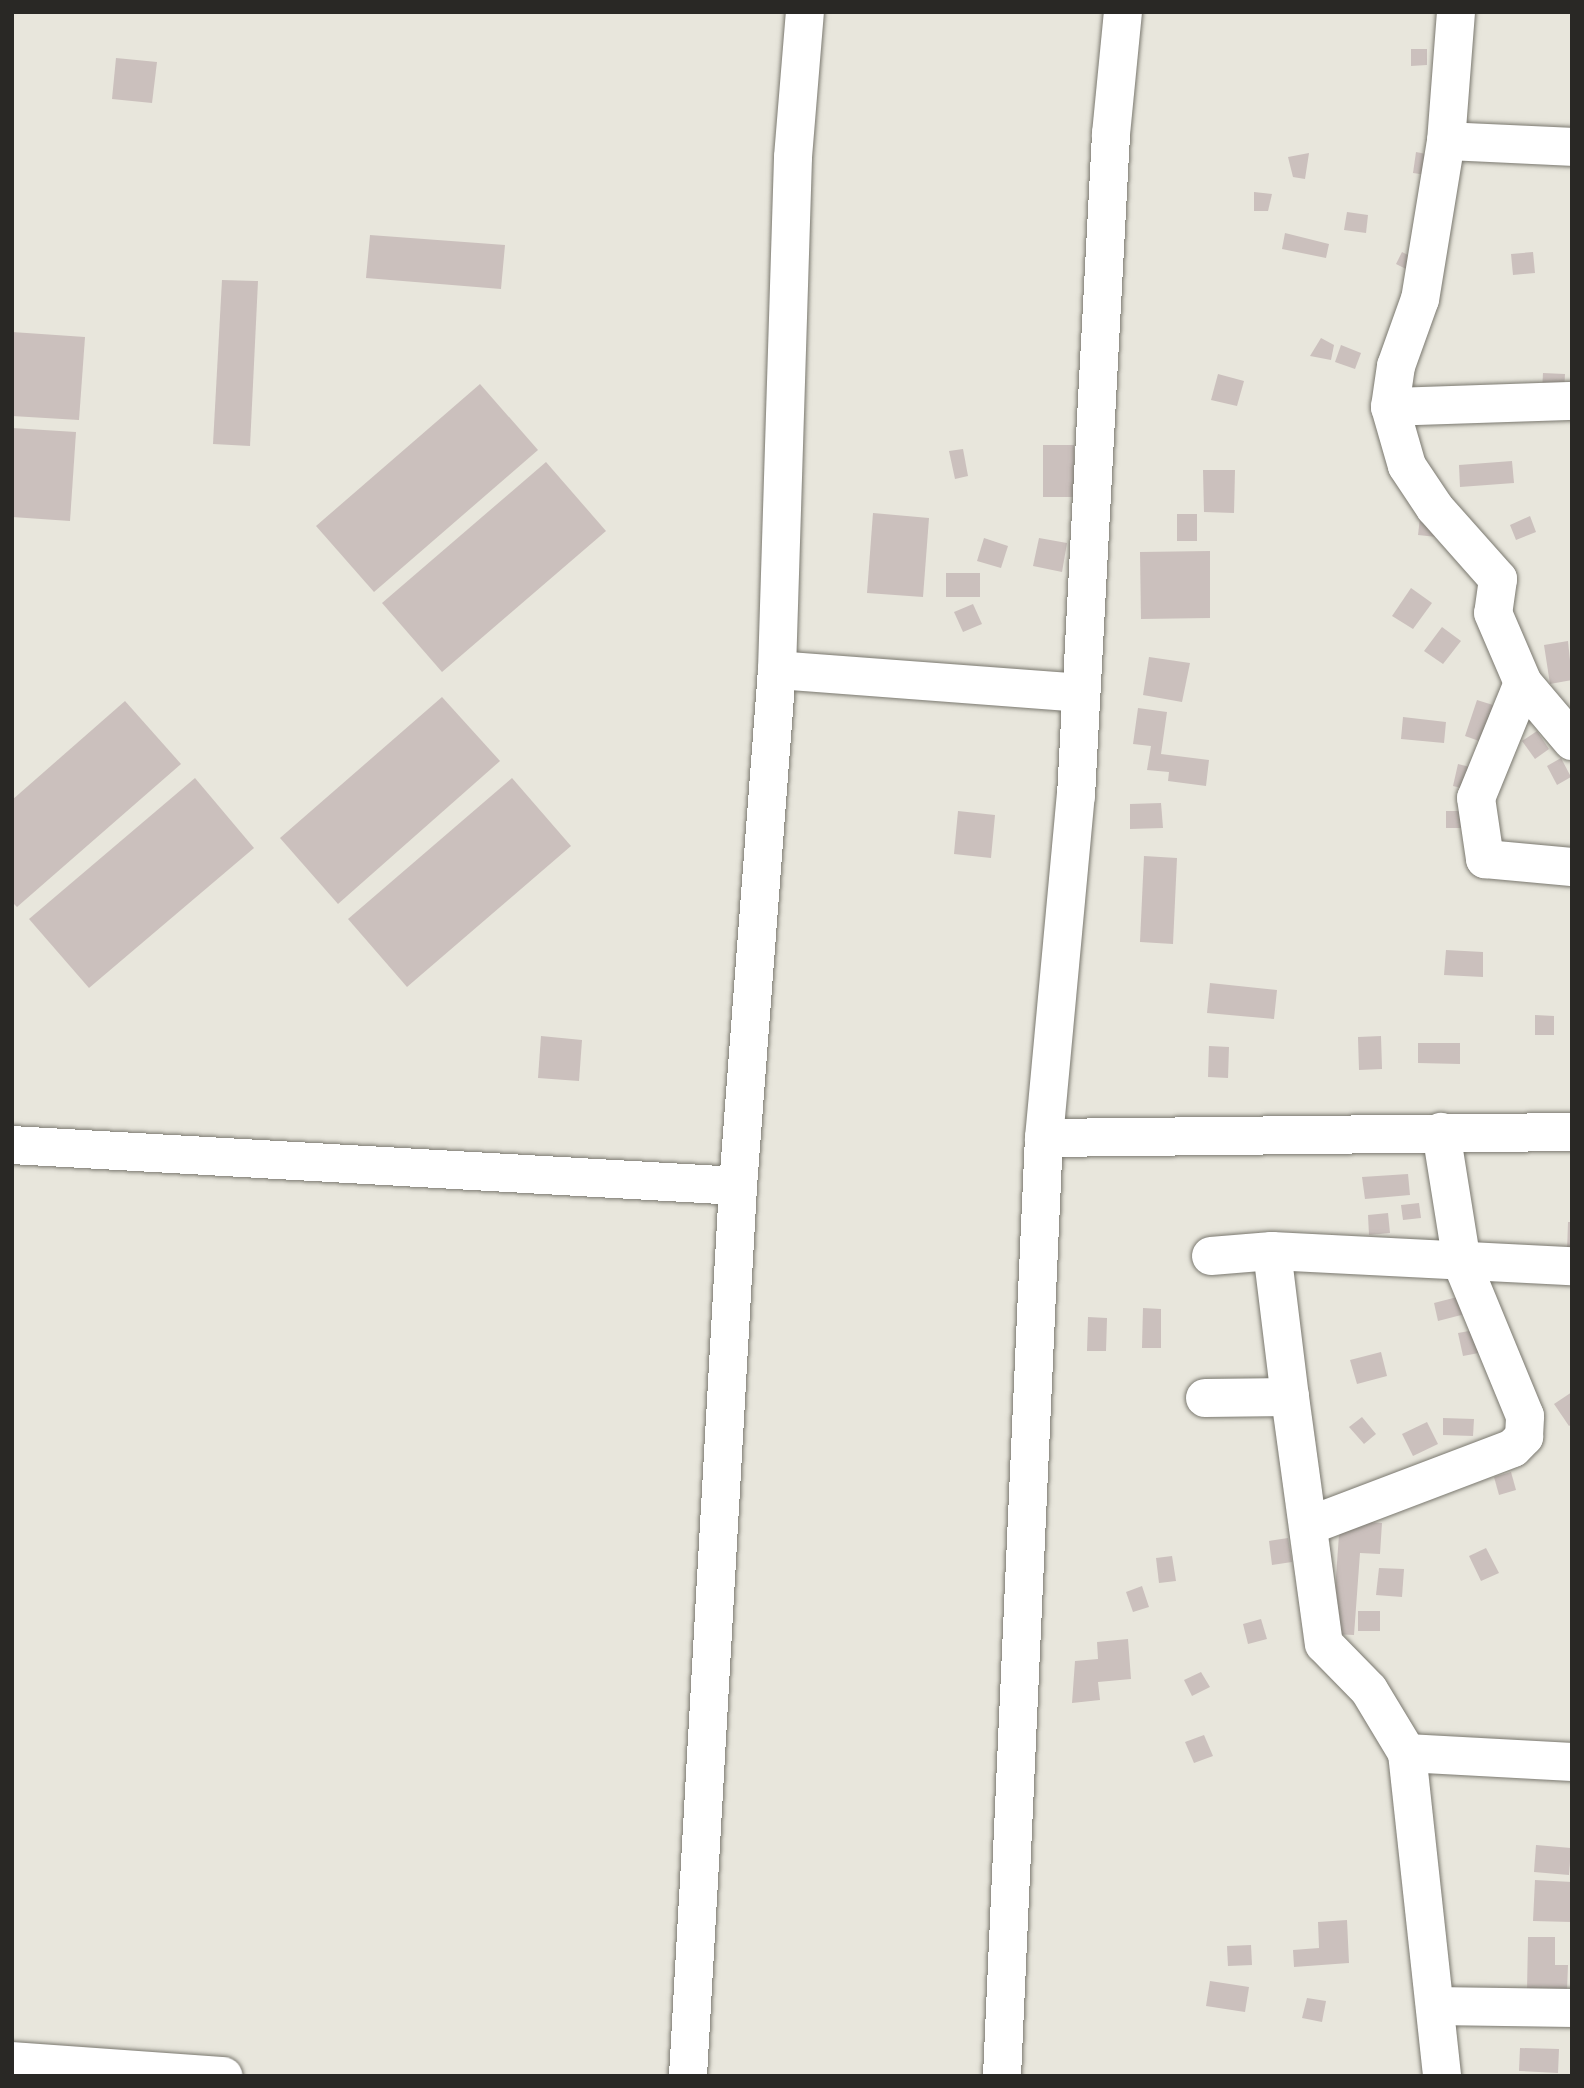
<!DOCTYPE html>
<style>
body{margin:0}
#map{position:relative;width:1584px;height:2088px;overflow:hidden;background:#e8e6dc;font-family:"Fira Sans",sans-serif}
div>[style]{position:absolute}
.building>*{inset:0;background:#cbc0bd}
.roads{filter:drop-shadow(0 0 2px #7a786f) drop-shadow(0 0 2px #7a786f)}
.minor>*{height:38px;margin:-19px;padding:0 19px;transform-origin:19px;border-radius:19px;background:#fff}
span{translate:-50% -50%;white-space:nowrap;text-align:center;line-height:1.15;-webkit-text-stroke:7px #e8e6dc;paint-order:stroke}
.frame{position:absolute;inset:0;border:14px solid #292825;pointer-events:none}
</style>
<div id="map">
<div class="building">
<div style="clip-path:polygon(1411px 49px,1427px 49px,1427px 65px,1411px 66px)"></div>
<div style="clip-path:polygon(116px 58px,157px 62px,152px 103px,112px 99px)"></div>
<div style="clip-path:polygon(1416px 152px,1436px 156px,1433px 176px,1413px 173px)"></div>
<div style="clip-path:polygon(1309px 153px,1305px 179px,1293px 177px,1288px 157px)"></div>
<div style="clip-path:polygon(1254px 192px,1272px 194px,1268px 211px,1254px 211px)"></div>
<div style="clip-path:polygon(1347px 212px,1368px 215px,1366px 233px,1344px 230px)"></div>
<div style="clip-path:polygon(1285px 233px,1329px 244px,1326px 258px,1282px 249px)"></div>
<div style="clip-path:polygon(370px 235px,505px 245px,501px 289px,366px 278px)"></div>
<div style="clip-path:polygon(1402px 252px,1414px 258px,1408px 270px,1396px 264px)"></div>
<div style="clip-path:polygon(1533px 252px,1535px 273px,1513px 275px,1511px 254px)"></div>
<div style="clip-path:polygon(222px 280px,258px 281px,250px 446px,213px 444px)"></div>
<div style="clip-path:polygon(12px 332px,85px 337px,79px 420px,12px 416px)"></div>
<div style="clip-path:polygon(1321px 338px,1334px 345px,1331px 360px,1310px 356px)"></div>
<div style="clip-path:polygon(1341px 345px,1361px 353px,1355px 369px,1335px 362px)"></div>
<div style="clip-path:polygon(1543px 373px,1565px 374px,1564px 393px,1542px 392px)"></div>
<div style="clip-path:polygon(1218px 374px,1244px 381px,1237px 406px,1211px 400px)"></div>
<div style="clip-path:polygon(480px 384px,538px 450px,374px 592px,316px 526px)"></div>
<div style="clip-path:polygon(12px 428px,76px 432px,70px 521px,12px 517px)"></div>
<div style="clip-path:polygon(1043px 445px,1074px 445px,1074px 497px,1043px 497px)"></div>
<div style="clip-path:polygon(963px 449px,968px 476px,955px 479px,949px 451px)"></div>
<div style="clip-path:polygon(1512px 461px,1514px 483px,1460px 487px,1459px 465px)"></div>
<div style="clip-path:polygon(546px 462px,606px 531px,442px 672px,382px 603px)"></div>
<div style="clip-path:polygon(1203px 470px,1235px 470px,1234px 513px,1204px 512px)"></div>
<div style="clip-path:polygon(873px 513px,929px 518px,923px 597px,867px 593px)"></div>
<div style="clip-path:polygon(1177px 514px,1197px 514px,1197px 541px,1177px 541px)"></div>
<div style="clip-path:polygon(1530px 516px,1536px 532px,1516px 540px,1510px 525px)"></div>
<div style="clip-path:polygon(1420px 518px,1437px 537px,1418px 535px)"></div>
<div style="clip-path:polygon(984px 538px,1008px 546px,1001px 568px,977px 561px)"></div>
<div style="clip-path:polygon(1039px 538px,1067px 543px,1062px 572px,1033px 566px)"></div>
<div style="clip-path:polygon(1210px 551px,1210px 618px,1141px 619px,1140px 552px)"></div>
<div style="clip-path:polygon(946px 573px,980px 573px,980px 597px,946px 597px)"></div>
<div style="clip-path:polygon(1411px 588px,1432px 603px,1413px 629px,1392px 616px)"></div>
<div style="clip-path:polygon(973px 604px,982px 624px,963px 632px,954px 612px)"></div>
<div style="clip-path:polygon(1442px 627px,1461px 641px,1443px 664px,1424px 651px)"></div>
<div style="clip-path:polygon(1568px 641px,1572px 680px,1550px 684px,1544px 645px)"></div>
<div style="clip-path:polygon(1149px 657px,1190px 663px,1182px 702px,1143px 695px)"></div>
<div style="clip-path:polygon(442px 697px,500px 761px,338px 904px,280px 838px)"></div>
<div style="clip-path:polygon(1477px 700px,1493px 705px,1482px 742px,1465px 736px)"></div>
<div style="clip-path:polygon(125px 701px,181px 764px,17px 907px,12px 902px,12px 800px)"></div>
<div style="clip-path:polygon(1138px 708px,1167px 712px,1161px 754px,1209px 760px,1206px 786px,1168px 781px,1169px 772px,1147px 770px,1151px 746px,1133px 744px)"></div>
<div style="clip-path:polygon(1403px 717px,1446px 722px,1444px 743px,1401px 739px)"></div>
<div style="clip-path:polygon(1537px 731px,1549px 749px,1535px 759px,1522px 741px)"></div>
<div style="clip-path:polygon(1561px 758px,1571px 777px,1557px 785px,1547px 766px)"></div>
<div style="clip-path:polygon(1458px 764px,1474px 768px,1469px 790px,1453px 786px)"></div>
<div style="clip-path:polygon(195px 778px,254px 848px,89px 988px,29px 919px)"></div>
<div style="clip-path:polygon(512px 778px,571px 846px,407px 987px,348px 919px)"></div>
<div style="clip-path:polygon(1161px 803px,1163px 828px,1130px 829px,1130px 804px)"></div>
<div style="clip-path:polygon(958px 811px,995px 815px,991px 858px,954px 854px)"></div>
<div style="clip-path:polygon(1446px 811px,1468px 811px,1468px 828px,1446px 828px)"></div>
<div style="clip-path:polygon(1144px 856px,1177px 858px,1173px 944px,1140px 942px)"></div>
<div style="clip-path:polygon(1446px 950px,1483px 952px,1483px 977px,1444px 975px)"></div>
<div style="clip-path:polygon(1210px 983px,1277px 990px,1274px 1019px,1207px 1013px)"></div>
<div style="clip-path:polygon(1535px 1015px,1554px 1016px,1554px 1035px,1535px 1035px)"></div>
<div style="clip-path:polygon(541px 1036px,582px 1040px,579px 1081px,538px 1078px)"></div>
<div style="clip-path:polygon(1381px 1036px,1382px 1069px,1359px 1070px,1358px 1037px)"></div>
<div style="clip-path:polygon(1418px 1043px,1460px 1043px,1460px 1064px,1418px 1063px)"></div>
<div style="clip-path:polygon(1209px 1046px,1229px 1047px,1228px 1078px,1208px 1077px)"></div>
<div style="clip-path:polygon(1408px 1174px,1410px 1195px,1365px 1199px,1362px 1177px)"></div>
<div style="clip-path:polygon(1419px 1203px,1421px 1218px,1403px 1220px,1401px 1205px)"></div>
<div style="clip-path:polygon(1388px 1213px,1390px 1233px,1369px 1235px,1368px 1215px)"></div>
<div style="clip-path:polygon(1568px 1222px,1572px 1222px,1572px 1253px,1567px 1253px)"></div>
<div style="clip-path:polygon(1465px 1295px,1469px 1313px,1438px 1321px,1434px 1303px)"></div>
<div style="clip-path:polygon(1143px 1308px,1161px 1309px,1161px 1348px,1142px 1348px)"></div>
<div style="clip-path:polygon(1088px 1317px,1107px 1318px,1106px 1351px,1087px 1351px)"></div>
<div style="clip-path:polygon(1480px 1329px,1484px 1352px,1463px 1356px,1458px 1333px)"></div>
<div style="clip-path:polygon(1381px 1352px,1387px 1376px,1357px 1384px,1350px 1360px)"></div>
<div style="clip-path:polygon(1572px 1392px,1572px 1424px,1569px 1426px,1554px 1404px)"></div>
<div style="clip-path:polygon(1362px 1417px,1376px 1434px,1364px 1444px,1349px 1427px)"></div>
<div style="clip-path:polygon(1443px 1418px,1474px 1419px,1473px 1436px,1443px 1435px)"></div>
<div style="clip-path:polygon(1427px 1422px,1438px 1444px,1413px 1456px,1402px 1434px)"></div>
<div style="clip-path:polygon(1511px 1472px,1516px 1490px,1499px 1495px,1494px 1477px)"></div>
<div style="clip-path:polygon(1340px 1520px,1382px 1523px,1380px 1554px,1360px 1553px,1354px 1635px,1332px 1634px)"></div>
<div style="clip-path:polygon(1288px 1538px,1292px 1562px,1272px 1565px,1269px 1541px)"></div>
<div style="clip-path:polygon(1486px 1548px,1499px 1573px,1481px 1581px,1469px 1556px)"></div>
<div style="clip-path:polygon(1172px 1556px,1176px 1581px,1159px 1583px,1156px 1558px)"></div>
<div style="clip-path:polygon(1379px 1568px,1404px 1569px,1402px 1597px,1376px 1595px)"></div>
<div style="clip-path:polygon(1142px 1586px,1149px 1607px,1133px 1612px,1126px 1592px)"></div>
<div style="clip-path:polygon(1358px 1611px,1380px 1611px,1380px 1631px,1358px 1631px)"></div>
<div style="clip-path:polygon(1261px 1619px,1267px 1639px,1248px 1644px,1243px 1624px)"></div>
<div style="clip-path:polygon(1128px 1639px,1131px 1679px,1098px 1682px,1100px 1700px,1072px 1703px,1075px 1661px,1098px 1659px,1097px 1642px)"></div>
<div style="clip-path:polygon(1201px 1672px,1210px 1687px,1192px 1696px,1184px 1680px)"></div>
<div style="clip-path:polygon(1204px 1735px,1213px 1756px,1194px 1763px,1185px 1742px)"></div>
<div style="clip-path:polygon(1536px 1845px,1571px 1848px,1569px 1875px,1534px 1872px)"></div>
<div style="clip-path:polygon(1535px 1880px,1572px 1882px,1572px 1922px,1533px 1921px)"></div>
<div style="clip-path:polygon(1347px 1920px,1349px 1963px,1294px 1967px,1293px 1950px,1319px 1948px,1318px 1922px)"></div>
<div style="clip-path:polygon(1528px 1937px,1555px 1937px,1555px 1965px,1568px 1965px,1567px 1991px,1527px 1991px)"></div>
<div style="clip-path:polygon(1251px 1945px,1252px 1965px,1228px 1966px,1227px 1946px)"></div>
<div style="clip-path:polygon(1210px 1981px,1249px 1987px,1245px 2012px,1206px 2006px)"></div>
<div style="clip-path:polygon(1307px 1998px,1326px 2001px,1322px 2022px,1302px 2018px)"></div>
<div style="clip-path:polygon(1520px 2048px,1559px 2049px,1558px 2073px,1519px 2071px)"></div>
</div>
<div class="roads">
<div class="minor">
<div style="left:1456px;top:12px;width:129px;rotate:94.4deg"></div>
<div style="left:1446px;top:141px;width:160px;rotate:99.3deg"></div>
<div style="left:1420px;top:299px;width:71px;rotate:109.7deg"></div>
<div style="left:1396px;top:366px;width:41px;rotate:98.3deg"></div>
<div style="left:1390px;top:407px;width:61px;rotate:73.9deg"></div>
<div style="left:1407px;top:466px;width:50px;rotate:56.3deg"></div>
<div style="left:1435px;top:508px;width:95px;rotate:48.4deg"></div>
<div style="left:1498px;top:579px;width:34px;rotate:98deg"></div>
<div style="left:1493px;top:613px;width:76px;rotate:66.8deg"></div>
<div style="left:1523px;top:683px;width:76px;rotate:49.8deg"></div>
<div style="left:1446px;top:141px;width:126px;rotate:2.7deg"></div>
<div style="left:1390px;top:407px;width:182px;rotate:-1.9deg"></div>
<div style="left:777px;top:670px;width:304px;rotate:4.3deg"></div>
<div style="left:1523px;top:683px;width:124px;rotate:112.2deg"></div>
<div style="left:1476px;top:798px;width:62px;rotate:81.6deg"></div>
<div style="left:1485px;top:859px;width:87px;rotate:5.3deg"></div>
<div style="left:1044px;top:1138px;width:528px;rotate:-0.65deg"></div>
<div style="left:12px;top:1145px;width:727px;rotate:3.23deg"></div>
<div style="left:1272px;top:1251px;width:300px;rotate:2.9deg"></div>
<div style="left:1211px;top:1256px;width:61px;rotate:-4.7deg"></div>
<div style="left:1272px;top:1251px;width:147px;rotate:83deg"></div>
<div style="left:1205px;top:1398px;width:85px;rotate:-0.7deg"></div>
<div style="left:1290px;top:1397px;width:249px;rotate:82.2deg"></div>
<div style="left:1324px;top:1644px;width:64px;rotate:45.6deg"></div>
<div style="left:1369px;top:1690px;width:74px;rotate:58.9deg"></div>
<div style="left:1407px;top:1753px;width:325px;rotate:83.8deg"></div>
<div style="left:1308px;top:1526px;width:219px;rotate:-20.8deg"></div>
<div style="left:1513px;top:1448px;width:16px;rotate:-45deg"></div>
<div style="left:1524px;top:1437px;width:21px;rotate:-87deg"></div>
<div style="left:1525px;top:1416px;width:165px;rotate:-112.4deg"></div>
<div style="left:1462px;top:1263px;width:133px;rotate:-99.1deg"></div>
<div style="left:1407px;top:1753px;width:165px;rotate:3.1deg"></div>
<div style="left:1436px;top:2006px;width:136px;rotate:0.8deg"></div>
<div style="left:12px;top:2061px;width:212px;rotate:4.1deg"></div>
<div style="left:688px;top:2076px;width:891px;rotate:-86.78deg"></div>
<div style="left:738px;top:1186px;width:517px;rotate:-85.68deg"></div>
<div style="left:777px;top:670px;width:513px;rotate:-88.21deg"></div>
<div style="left:793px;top:157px;width:145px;rotate:-85.3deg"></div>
<div style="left:1002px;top:2076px;width:939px;rotate:-87.44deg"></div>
<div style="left:1044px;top:1138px;width:343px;rotate:-84.7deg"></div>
<div style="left:1076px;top:796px;width:663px;rotate:-86.97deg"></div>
<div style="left:1111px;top:134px;width:123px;rotate:-84.4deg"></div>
</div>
</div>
<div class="frame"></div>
</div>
